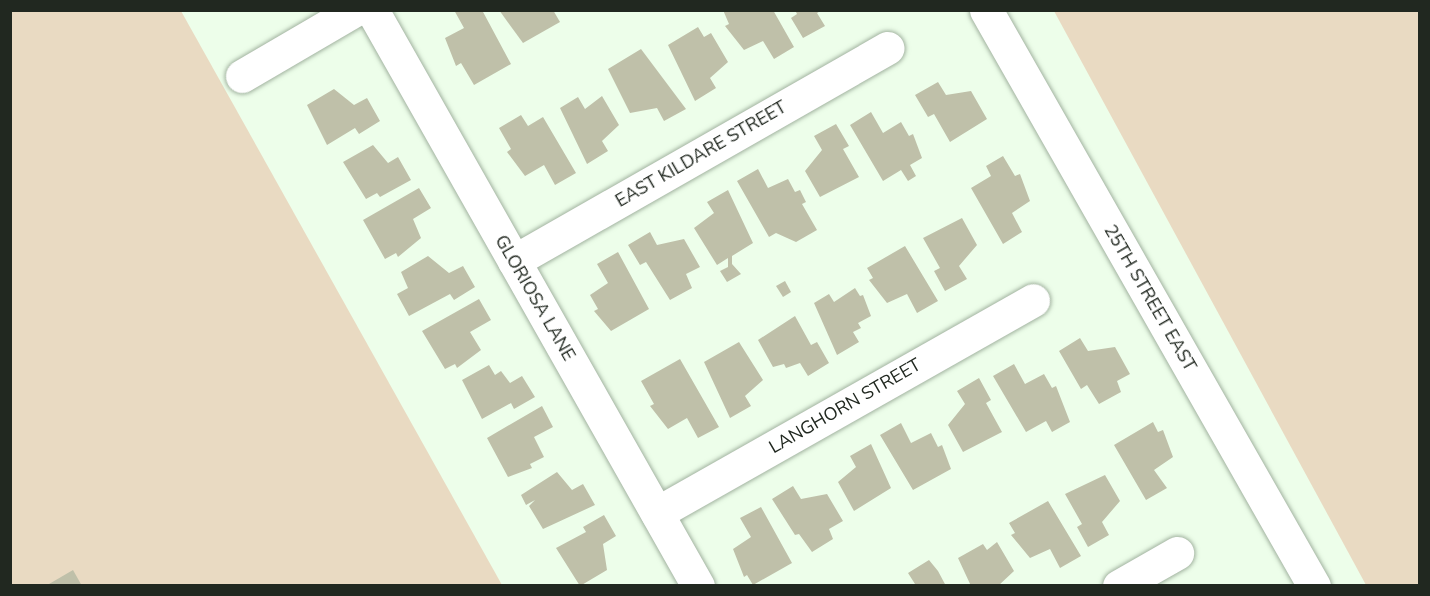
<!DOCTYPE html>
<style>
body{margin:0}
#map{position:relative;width:1430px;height:596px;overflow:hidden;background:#edfeea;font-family:"Nunito Sans",sans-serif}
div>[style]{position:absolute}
.green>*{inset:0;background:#e9dac2}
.building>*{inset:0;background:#bfc0a9}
.roads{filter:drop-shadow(0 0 2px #a2b3a0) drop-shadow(0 0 2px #a2b3a0)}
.minor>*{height:33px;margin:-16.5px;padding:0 16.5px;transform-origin:16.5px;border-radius:16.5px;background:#fff}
span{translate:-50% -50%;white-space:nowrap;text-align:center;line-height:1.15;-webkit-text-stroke:4.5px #fff;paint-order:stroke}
.street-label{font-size:18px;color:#212820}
.frame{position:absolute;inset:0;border:12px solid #212820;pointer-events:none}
</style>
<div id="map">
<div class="green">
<div style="clip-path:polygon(10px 11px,181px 11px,502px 585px,11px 585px)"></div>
<div style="clip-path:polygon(1054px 11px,1419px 11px,1419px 585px,1366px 585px)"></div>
</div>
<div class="building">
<div style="clip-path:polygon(454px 10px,482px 10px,511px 64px,474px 85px,461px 63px,456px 66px,445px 38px,464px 28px)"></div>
<div style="clip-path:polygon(499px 10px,553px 10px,560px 22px,523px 43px)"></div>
<div style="clip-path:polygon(723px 10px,773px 10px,794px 47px,774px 59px,763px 41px,744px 50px,725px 26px,729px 24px)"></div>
<div style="clip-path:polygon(795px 10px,822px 10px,817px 13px,825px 26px,803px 38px,791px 18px,797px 14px)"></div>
<div style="clip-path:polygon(698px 27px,704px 37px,711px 33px,728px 62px,710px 78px,716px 88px,695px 101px,668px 45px)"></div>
<div style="clip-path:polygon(641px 49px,686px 109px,664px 121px,657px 108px,630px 113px,608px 69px)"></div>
<div style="clip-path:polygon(938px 82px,946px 95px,971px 91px,987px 119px,950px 142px,934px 114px,928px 117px,915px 95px)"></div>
<div style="clip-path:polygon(334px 89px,354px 105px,367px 98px,380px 121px,359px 134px,355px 128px,327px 145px,307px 105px)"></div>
<div style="clip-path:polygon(602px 96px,619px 125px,602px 141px,608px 151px,587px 164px,560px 108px,578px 97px,585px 109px)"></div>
<div style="clip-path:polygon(871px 112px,883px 133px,901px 122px,909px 136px,913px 134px,922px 158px,910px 165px,916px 176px,908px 181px,901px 170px,883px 181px,850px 125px)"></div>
<div style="clip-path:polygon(521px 115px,528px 126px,543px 117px,576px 173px,555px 185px,544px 165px,525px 176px,507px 152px,511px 149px,499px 128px)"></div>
<div style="clip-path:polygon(836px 124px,849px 146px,843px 149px,859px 177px,820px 197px,805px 171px,822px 150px,814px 136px)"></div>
<div style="clip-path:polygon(373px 145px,388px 163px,398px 157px,411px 180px,380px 197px,377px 193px,366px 199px,343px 162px)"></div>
<div style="clip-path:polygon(1003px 156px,1015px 176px,1020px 174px,1030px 201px,1012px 213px,1022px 232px,1003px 244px,971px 188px,991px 176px,986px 166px)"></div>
<div style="clip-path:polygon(758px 169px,768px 188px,788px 179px,795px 192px,800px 190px,806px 202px,802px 204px,817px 230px,796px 242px,776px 233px,769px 237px,737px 181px)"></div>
<div style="clip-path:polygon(419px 188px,431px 208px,413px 219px,421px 238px,398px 257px,396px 253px,385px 259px,363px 220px)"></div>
<div style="clip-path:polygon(728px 190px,753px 243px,732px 256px,732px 264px,741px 274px,727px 282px,720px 271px,728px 267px,728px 258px,717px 265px,694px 228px,714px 213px,707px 202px)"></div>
<div style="clip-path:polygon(962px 218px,977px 245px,959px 266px,967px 279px,945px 291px,934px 271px,940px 268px,923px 238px)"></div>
<div style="clip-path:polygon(650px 232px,657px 245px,684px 239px,700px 267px,686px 274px,692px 288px,670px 300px,646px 262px,640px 265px,628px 245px)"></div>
<div style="clip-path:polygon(905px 246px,938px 301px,917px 313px,907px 294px,887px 303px,869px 280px,873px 278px,867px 268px)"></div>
<div style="clip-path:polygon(618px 252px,649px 309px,611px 331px,594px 311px,598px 309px,590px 295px,608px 283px,597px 264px)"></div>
<div style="clip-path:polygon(428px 256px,449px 273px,463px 266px,475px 287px,454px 300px,450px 294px,409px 316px,397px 294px,408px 288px,401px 272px)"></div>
<div style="clip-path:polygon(785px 281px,791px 292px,783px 297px,776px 286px)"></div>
<div style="clip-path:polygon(855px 288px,860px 296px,863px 295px,871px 316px,858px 323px,861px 328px,853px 332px,859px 342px,837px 355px,814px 303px,829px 294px,834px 302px)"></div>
<div style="clip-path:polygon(479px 299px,491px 320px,470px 332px,481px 350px,457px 368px,455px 364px,445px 369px,422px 331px)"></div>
<div style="clip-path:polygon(795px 316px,811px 345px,817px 342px,829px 363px,808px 376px,800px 363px,786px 368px,784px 364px,773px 367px,758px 340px)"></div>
<div style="clip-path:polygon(1080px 338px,1088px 351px,1115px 347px,1130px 374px,1117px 381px,1121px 392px,1099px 404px,1087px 385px,1081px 389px,1059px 351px)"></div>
<div style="clip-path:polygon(739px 342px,763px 380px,745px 396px,751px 406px,730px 418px,704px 362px)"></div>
<div style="clip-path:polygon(680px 359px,719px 427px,698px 438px,687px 418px,668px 429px,650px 406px,654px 404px,641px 381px)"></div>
<div style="clip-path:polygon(1014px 364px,1025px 384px,1044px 374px,1052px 388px,1056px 386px,1070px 422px,1052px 432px,1046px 421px,1026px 432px,993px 376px)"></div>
<div style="clip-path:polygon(489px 365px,495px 375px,501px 371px,510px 383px,522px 376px,535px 397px,514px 409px,511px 403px,482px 419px,462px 380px)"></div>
<div style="clip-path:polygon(979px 378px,991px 400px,986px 403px,1002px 432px,963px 452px,948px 425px,965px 404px,957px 391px)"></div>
<div style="clip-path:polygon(542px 406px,553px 427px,534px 437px,544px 457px,530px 464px,532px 468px,508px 477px,487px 438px)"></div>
<div style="clip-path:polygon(1153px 422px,1158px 432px,1163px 430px,1173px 457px,1154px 470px,1167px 488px,1146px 500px,1114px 445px)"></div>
<div style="clip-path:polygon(901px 423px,911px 443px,931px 433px,938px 447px,942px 445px,951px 469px,913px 490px,880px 435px)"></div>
<div style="clip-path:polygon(871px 444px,891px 488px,854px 511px,838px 482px,856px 467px,850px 456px)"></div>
<div style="clip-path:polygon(557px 472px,572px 490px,583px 484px,595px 505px,543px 529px,529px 506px,535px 500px,526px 505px,521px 495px)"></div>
<div style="clip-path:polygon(1105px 475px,1120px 501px,1102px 522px,1109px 535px,1088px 547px,1077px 527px,1082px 524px,1065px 494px)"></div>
<div style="clip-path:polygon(793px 486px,801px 499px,827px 494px,843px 521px,829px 529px,833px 539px,812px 552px,799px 534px,795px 535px,772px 499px)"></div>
<div style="clip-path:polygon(1048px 501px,1081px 556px,1060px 568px,1050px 549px,1030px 558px,1011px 535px,1015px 533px,1009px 523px)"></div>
<div style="clip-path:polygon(761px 507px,792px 563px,753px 585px,747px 575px,744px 577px,733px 549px,751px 537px,740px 518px)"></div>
<div style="clip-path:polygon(604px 515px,616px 536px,603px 544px,607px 570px,580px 586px,556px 548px,586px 532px,583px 527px)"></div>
<div style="clip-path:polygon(997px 542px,1014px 571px,998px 586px,971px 586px,958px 558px,983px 544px,987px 550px)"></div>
<div style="clip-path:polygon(929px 560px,938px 571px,946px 586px,912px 586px,915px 584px,908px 573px)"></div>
<div style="clip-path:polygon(73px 570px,82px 586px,50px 586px,49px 584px)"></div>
</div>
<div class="roads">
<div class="minor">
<div style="left:372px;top:10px;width:662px;rotate:60.49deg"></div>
<div style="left:986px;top:10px;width:663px;rotate:60.34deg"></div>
<div style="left:242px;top:76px;width:131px;rotate:-30.3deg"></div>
<div style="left:514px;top:261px;width:430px;rotate:-29.7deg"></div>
<div style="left:657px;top:513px;width:432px;rotate:-29.5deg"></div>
<div style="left:1119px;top:586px;width:67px;rotate:-29.6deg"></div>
</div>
</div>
<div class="street-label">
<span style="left:701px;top:154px;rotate:-30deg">EAST KILDARE STREET</span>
<span style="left:535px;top:298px;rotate:60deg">GLORIOSA LANE</span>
<span style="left:1150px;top:298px;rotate:60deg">25TH STREET EAST</span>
<span style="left:845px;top:406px;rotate:-30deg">LANGHORN STREET</span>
</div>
<div class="frame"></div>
</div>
